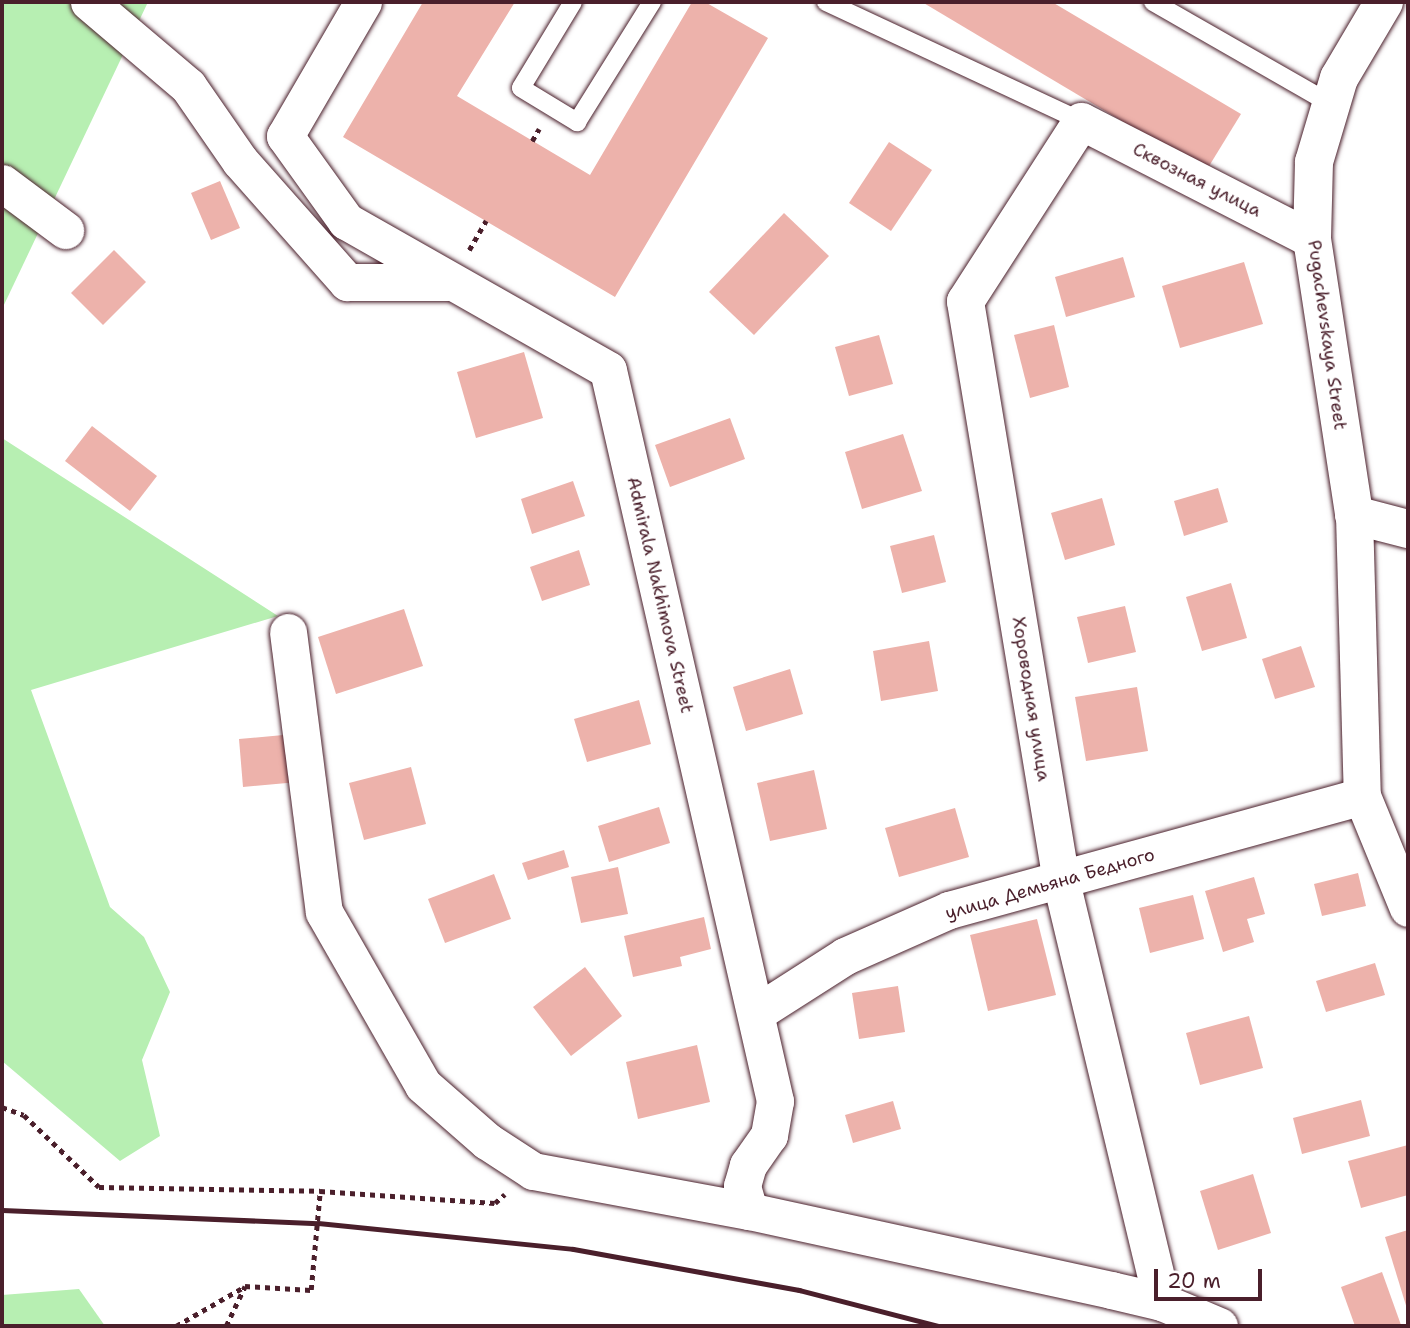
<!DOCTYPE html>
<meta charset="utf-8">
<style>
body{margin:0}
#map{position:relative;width:1410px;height:1328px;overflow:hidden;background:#fff;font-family:"Shantell Sans",sans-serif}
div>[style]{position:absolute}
.green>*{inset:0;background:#b7efb2}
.building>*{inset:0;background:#edb2ab}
.path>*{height:4.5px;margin-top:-2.25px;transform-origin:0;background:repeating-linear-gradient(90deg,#4a1f2b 0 5px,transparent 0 10px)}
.roads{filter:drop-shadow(0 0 2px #4a1f2b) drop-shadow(0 0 2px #4a1f2b)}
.lane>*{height:18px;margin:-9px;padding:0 9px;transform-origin:9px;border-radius:9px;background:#fff}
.street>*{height:37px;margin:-18.5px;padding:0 18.5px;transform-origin:18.5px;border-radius:18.5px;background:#fff}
.secondary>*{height:38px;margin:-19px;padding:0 19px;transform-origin:19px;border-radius:19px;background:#fff}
.rail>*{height:5px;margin:-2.5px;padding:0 2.5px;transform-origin:2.5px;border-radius:2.5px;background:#4a1f2b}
span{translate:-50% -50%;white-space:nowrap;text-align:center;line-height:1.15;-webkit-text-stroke:5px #fff;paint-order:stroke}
.street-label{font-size:18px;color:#4a1f2b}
.frame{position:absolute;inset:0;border:4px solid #4a1f2b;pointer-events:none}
.scale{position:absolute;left:1154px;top:1269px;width:108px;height:32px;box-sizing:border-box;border:4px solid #4a1f2b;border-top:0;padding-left:9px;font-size:21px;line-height:24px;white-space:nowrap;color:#4a1f2b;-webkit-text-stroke:5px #fff;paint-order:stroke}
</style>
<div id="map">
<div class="green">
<div style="clip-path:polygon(2px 2px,148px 2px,2px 309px)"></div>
<div style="clip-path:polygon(2px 438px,278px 616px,31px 690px,110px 907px,144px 937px,170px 992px,142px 1060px,160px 1136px,120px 1161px,2px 1061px)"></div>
<div style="clip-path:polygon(79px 1289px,105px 1326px,2px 1326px,2px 1295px)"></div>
</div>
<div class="building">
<div style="clip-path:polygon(423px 2px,515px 2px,457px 96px,590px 175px,692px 2px,705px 2px,768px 38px,615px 297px,343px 137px)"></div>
<div style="clip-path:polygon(922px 2px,1052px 2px,1241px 114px,1206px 171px)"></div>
<div style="clip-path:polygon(889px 142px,932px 170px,891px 231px,849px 203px)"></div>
<div style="clip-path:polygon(220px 181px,240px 228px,211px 240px,191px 193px)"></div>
<div style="clip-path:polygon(784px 213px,829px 256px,754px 335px,709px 292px)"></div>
<div style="clip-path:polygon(114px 250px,146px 282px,103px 325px,71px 293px)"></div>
<div style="clip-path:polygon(1123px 257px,1135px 297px,1066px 317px,1055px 277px)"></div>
<div style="clip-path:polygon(1244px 262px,1263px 324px,1180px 348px,1162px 286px)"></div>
<div style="clip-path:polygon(1054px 325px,1069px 387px,1030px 398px,1014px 335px)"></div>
<div style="clip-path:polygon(879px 335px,893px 384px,849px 396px,835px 347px)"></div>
<div style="clip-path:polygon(524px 352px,543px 418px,476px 438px,457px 372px)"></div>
<div style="clip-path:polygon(730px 418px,745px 459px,670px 487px,655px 445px)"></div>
<div style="clip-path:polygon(92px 426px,157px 476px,130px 511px,65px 461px)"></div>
<div style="clip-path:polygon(903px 434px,922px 491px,862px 509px,845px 452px)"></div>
<div style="clip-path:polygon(573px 481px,585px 516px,532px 534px,521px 499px)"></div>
<div style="clip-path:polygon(1218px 488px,1228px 522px,1184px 536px,1174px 501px)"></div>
<div style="clip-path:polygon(1102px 498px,1115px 545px,1065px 560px,1051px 513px)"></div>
<div style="clip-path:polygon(934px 535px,946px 582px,902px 593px,890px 546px)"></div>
<div style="clip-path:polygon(579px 550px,590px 585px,542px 601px,530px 567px)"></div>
<div style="clip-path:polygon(1231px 583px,1247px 638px,1202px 651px,1186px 597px)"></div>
<div style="clip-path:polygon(1125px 606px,1136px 652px,1088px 663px,1077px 617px)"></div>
<div style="clip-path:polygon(404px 609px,423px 666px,336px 694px,318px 637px)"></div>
<div style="clip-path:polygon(929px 641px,938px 691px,881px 701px,873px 651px)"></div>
<div style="clip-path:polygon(1301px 646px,1315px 687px,1275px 699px,1262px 659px)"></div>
<div style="clip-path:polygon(790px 669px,803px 714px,746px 731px,733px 687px)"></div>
<div style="clip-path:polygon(1137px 687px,1148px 751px,1086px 761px,1075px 697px)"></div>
<div style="clip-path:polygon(639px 700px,651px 744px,587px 762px,574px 719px)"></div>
<div style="clip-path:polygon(294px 734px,298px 782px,243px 787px,239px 739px)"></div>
<div style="clip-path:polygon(411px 767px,426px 824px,364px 840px,349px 783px)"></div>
<div style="clip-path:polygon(814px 770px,827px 829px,770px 841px,757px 783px)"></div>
<div style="clip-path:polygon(659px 807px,670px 843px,609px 862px,598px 826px)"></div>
<div style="clip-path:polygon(955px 808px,969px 857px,899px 877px,885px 828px)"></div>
<div style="clip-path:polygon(564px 850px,569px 867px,528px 880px,522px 863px)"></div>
<div style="clip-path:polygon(618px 867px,628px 914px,581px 923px,571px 877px)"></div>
<div style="clip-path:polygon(1358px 873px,1366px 906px,1322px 916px,1314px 884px)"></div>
<div style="clip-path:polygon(494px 874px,511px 919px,445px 943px,428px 899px)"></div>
<div style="clip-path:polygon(1254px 877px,1265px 914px,1247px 919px,1254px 942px,1223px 952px,1205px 891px)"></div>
<div style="clip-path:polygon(1193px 895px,1204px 939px,1150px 953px,1139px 908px)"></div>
<div style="clip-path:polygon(704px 917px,711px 949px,680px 957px,682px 966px,633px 977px,624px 936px)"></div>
<div style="clip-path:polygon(1037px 919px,1056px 995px,988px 1011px,970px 935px)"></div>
<div style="clip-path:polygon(1375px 963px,1385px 995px,1326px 1012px,1316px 981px)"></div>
<div style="clip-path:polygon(585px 967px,622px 1016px,571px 1056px,533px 1007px)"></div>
<div style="clip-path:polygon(898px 986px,905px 1032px,859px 1039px,852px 993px)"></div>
<div style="clip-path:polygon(1249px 1016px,1263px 1068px,1200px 1085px,1186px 1033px)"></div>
<div style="clip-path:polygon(697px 1045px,710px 1102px,638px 1119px,626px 1062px)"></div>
<div style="clip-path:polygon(1361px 1100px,1370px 1136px,1302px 1154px,1293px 1118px)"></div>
<div style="clip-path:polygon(893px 1101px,901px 1129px,853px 1143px,845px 1115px)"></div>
<div style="clip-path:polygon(1408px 1145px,1408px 1195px,1361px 1208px,1348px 1161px)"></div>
<div style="clip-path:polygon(1253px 1174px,1271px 1233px,1218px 1250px,1200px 1191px)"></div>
<div style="clip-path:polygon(1408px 1230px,1408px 1312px,1385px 1237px)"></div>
<div style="clip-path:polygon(1382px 1272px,1401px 1325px,1355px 1326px,1341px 1287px)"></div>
</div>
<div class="path">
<div style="left:532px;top:141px;width:14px;rotate:-60deg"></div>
<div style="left:469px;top:250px;width:34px;rotate:-60deg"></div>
<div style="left:2px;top:1107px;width:23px;rotate:20deg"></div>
<div style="left:24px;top:1115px;width:104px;rotate:43.8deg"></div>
<div style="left:99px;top:1187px;width:221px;rotate:1deg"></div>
<div style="left:176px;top:1326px;width:78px;rotate:-29.8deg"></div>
<div style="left:226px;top:1326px;width:44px;rotate:-64.6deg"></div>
<div style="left:245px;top:1286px;width:66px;rotate:3.5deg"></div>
<div style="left:311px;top:1290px;width:99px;rotate:-84.8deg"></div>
<div style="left:320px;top:1191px;width:175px;rotate:3.9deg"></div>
<div style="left:495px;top:1203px;width:13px;rotate:-42deg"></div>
</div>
<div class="roads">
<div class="lane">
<div style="left:573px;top:2px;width:100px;rotate:121.2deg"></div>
<div style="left:521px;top:88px;width:66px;rotate:31.3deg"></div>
<div style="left:577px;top:122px;width:142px;rotate:-58deg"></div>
<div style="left:826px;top:2px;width:281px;rotate:25deg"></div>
<div style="left:1153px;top:2px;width:205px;rotate:29.8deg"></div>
</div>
<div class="street">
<div style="left:89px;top:2px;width:130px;rotate:40.3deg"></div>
<div style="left:188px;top:86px;width:91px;rotate:55.3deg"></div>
<div style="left:240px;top:161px;width:162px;rotate:48.5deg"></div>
<div style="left:347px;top:282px;width:103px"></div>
<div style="left:363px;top:2px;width:155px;rotate:120.2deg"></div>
<div style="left:285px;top:136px;width:105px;rotate:54.3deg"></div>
<div style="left:346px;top:221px;width:301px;rotate:29.6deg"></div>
<div style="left:608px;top:370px;width:750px;rotate:77.13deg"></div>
<div style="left:775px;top:1101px;width:35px;rotate:100deg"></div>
<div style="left:769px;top:1135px;width:37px;rotate:125deg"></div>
<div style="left:748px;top:1165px;width:22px;rotate:106deg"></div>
<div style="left:742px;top:1186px;width:26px;rotate:74deg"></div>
<div style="left:2px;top:183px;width:79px;rotate:36.7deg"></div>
<div style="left:1354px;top:515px;width:281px;rotate:88.4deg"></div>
<div style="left:1362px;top:796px;width:121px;rotate:67.7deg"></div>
<div style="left:288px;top:632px;width:282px;rotate:82.7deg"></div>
<div style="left:324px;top:912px;width:199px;rotate:60.2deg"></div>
<div style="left:423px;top:1085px;width:85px;rotate:41.2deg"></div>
<div style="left:487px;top:1141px;width:55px;rotate:33.1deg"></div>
<div style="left:533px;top:1171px;width:220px;rotate:10.5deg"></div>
<div style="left:749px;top:1211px;width:371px;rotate:12.3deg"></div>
<div style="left:1111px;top:1290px;width:52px;rotate:13.2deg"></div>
<div style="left:1162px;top:1302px;width:62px;rotate:22.8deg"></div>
<div style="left:756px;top:1013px;width:106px;rotate:-32.6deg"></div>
<div style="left:845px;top:956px;width:114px;rotate:-23.9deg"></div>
<div style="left:949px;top:910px;width:428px;rotate:-15.4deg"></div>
<div style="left:1162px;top:1302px;width:433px;rotate:-103.5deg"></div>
<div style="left:1061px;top:881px;width:588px;rotate:-99.4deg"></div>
<div style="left:965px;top:301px;width:214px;rotate:-57.2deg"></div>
<div style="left:1081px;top:121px;width:259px;rotate:27.1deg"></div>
</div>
<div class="secondary">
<div style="left:1384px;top:2px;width:88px;rotate:120.6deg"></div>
<div style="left:1339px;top:78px;width:88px;rotate:106.6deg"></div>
<div style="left:1314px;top:162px;width:77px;rotate:91.5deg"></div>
<div style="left:1312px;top:239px;width:279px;rotate:81.3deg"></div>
<div style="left:1354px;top:515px;width:56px;rotate:14.5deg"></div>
</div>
</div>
<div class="rail">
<div style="left:2px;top:1210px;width:316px;rotate:2.4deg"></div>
<div style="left:318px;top:1223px;width:256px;rotate:5.8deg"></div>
<div style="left:573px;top:1249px;width:230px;rotate:10.3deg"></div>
<div style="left:799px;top:1290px;width:144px;rotate:14.5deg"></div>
</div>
<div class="street-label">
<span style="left:1197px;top:180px;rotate:27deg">Сквозная улица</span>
<span style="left:1327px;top:335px;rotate:82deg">Pugachevskaya Street</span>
<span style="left:660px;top:595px;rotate:77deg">Admirala Nakhimova Street</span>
<span style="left:1031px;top:699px;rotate:81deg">Хороводная улица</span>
<span style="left:1050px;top:884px;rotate:-16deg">улица Демьяна Бедного</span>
</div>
<div class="frame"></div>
<div class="scale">20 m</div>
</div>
